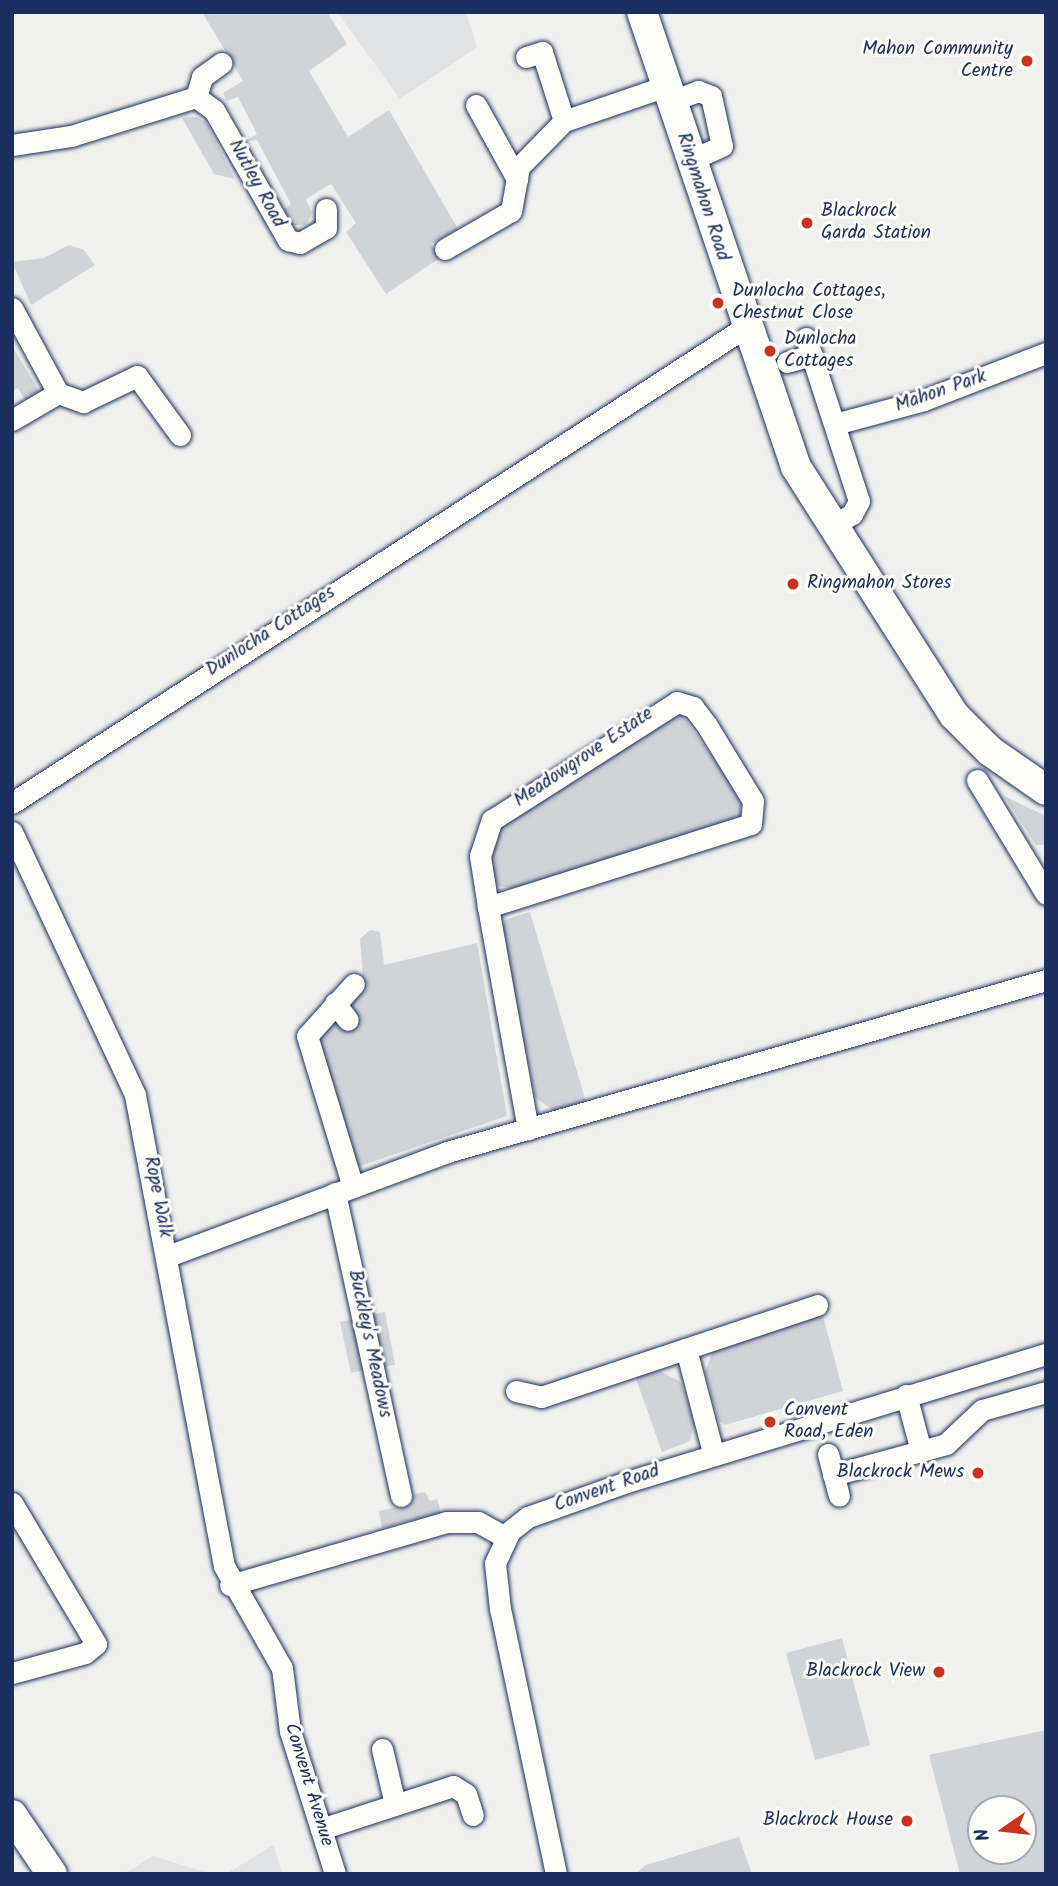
<!DOCTYPE html>
<style>
body{margin:0}
#map{position:relative;width:1058px;height:1886px;overflow:hidden;background:#f0f0ee;font-family:Kalam,sans-serif}
div>[style]{position:absolute}
.built>*{inset:0;background:#e0e2e3}
.green>*{inset:0;background:#d0d3d8}
.roads{filter:drop-shadow(0 0 2px #1b2f5e) drop-shadow(0 0 2px #1b2f5e)}
.street>*{height:21px;margin:-10.5px;padding:0 10.5px;transform-origin:10.5px;border-radius:10.5px;background:#fdfcf7}
.secondary>*{height:30px;margin:-15px;padding:0 15px;transform-origin:15px;border-radius:15px;background:#fdfcf7}
.dots>*{width:19px;height:19px;translate:-50% -50%;box-sizing:border-box;border:4px solid #fdfcf7;border-radius:50%}
span{translate:-50% -50%;white-space:nowrap;text-align:center;line-height:1.15;-webkit-text-stroke:6px #fdfcf7;paint-order:stroke}
.poi-label{font-size:19px;color:#1b2f5e}
.right{translate:-100% -50%;text-align:right}
.left{translate:0 -50%;text-align:left}
.street-label{font-size:19px;color:#1b2f5e}
.frame{position:absolute;inset:0;border:14px solid #1b2f5e;pointer-events:none}
.north{position:absolute;left:967px;top:1795px;width:70px;height:70px;box-sizing:border-box;background:#fdfcf7;border:2px solid #a3aaba;border-radius:50%;rotate:256deg;font-size:19px;font-weight:700;line-height:28px;text-align:center;color:#1b2f5e}
.north::after{content:'';display:block;margin:auto;width:24px;height:32px;background:#c8321e;clip-path:polygon(50% 0,100% 100%,50% 72%,0 100%)}
</style>
<div id="map">
<div class="built">
<div style="clip-path:polygon(337px 12px,466px 12px,477px 47px,400px 99px)"></div>
<div style="clip-path:polygon(273px 1845px,283px 1874px,226px 1874px)"></div>
<div style="clip-path:polygon(153px 1856px,211px 1874px,123px 1874px)"></div>
</div>
<div class="green">
<div style="clip-path:polygon(202px 12px,327px 12px,347px 44px,309px 71px,348px 137px,389px 110px,458px 229px,431px 244px,440px 258px,386px 294px,346px 232px,356px 223px,331px 184px,306px 199px,312px 213px,306px 225px,290px 225px,282px 211px,291px 204px,257px 140px,243px 142px,257px 134px,238px 97px,227px 101px,223px 93px,243px 81px)"></div>
<div style="clip-path:polygon(196px 117px,206px 122px,235px 179px,214px 174px,182px 118px)"></div>
<div style="clip-path:polygon(69px 245px,84px 250px,95px 265px,31px 305px,12px 262px,44px 258px)"></div>
<div style="clip-path:polygon(12px 346px,40px 392px,27px 403px,18px 388px,12px 391px)"></div>
<div style="clip-path:polygon(679px 711px,740px 795px,741px 820px,520px 889px,497px 886px,489px 860px,497px 830px)"></div>
<div style="clip-path:polygon(1004px 796px,1046px 816px,1046px 845px,1036px 845px)"></div>
<div style="clip-path:polygon(530px 912px,586px 1102px,554px 1111px,535px 1097px,502px 930px,505px 920px)"></div>
<div style="clip-path:polygon(370px 930px,380px 932px,384px 965px,477px 943px,507px 1116px,357px 1167px,317px 1035px,333px 1022px,357px 1018px,351px 1000px,363px 980px,360px 939px)"></div>
<div style="clip-path:polygon(385px 1312px,395px 1365px,382px 1367px,372px 1315px)"></div>
<div style="clip-path:polygon(822px 1312px,843px 1391px,725px 1425px,719px 1421px,705px 1372px,713px 1351px)"></div>
<div style="clip-path:polygon(354px 1319px,364px 1370px,351px 1373px,340px 1322px)"></div>
<div style="clip-path:polygon(660px 1371px,681px 1382px,695px 1422px,690px 1441px,662px 1452px,634px 1373px)"></div>
<div style="clip-path:polygon(425px 1492px,430px 1501px,437px 1499px,441px 1513px,382px 1528px,379px 1511px,402px 1506px,401px 1496px)"></div>
<div style="clip-path:polygon(842px 1638px,870px 1745px,815px 1760px,786px 1653px)"></div>
<div style="clip-path:polygon(evenodd,1046px 1730px,1046px 1874px,960px 1874px,929px 1755px,1046px 1730px,981px 1809px,1023px 1809px,1023px 1851px,981px 1851px,981px 1809px)"></div>
<div style="clip-path:polygon(739px 1837px,752px 1874px,635px 1874px,646px 1865px)"></div>
</div>
<div class="roads">
<div class="street">
<div style="left:526px;top:57px;width:17px;rotate:-17deg"></div>
<div style="left:542px;top:52px;width:72px;rotate:72.3deg"></div>
<div style="left:196px;top:97px;width:21px;rotate:-73deg"></div>
<div style="left:202px;top:77px;width:24px;rotate:-36deg"></div>
<div style="left:671px;top:101px;width:29px;rotate:-20deg"></div>
<div style="left:698px;top:91px;width:14px;rotate:21deg"></div>
<div style="left:711px;top:96px;width:51px;rotate:77.6deg"></div>
<div style="left:722px;top:146px;width:34px;rotate:156deg"></div>
<div style="left:476px;top:105px;width:85px;rotate:61deg"></div>
<div style="left:12px;top:145px;width:60px;rotate:-8.7deg"></div>
<div style="left:71px;top:136px;width:131px;rotate:-17.3deg"></div>
<div style="left:196px;top:97px;width:22px;rotate:36deg"></div>
<div style="left:214px;top:110px;width:150px;rotate:60.4deg"></div>
<div style="left:288px;top:240px;width:12px;rotate:14deg"></div>
<div style="left:300px;top:243px;width:30px;rotate:-30deg"></div>
<div style="left:326px;top:228px;width:19px;rotate:-90deg"></div>
<div style="left:445px;top:249px;width:76px;rotate:-29.9deg"></div>
<div style="left:511px;top:211px;width:45px;rotate:-79.7deg"></div>
<div style="left:519px;top:167px;width:64px;rotate:-45.6deg"></div>
<div style="left:564px;top:121px;width:108px;rotate:-18.9deg"></div>
<div style="left:12px;top:308px;width:97px;rotate:61.6deg"></div>
<div style="left:806px;top:338px;width:171px;rotate:72deg"></div>
<div style="left:859px;top:501px;width:15px;rotate:118deg"></div>
<div style="left:852px;top:514px;width:26px;rotate:149deg"></div>
<div style="left:787px;top:362px;width:26px;rotate:-16deg"></div>
<div style="left:12px;top:420px;width:53px;rotate:-30.4deg"></div>
<div style="left:58px;top:393px;width:27px;rotate:20deg"></div>
<div style="left:83px;top:402px;width:60px;rotate:-25.7deg"></div>
<div style="left:137px;top:376px;width:73px;rotate:53.9deg"></div>
<div style="left:835px;top:424px;width:92px;rotate:-15.1deg"></div>
<div style="left:924px;top:400px;width:131px;rotate:-21.1deg"></div>
<div style="left:677px;top:702px;width:17px;rotate:17deg"></div>
<div style="left:693px;top:707px;width:21px;rotate:53deg"></div>
<div style="left:706px;top:724px;width:90px;rotate:58.6deg"></div>
<div style="left:753px;top:801px;width:23px;rotate:95deg"></div>
<div style="left:751px;top:824px;width:276px;rotate:162.5deg"></div>
<div style="left:488px;top:907px;width:52px;rotate:-98.9deg"></div>
<div style="left:480px;top:856px;width:38px;rotate:-72deg"></div>
<div style="left:492px;top:820px;width:219px;rotate:-32.5deg"></div>
<div style="left:977px;top:780px;width:133px;rotate:58.8deg"></div>
<div style="left:12px;top:803px;width:873px;rotate:-32.98deg"></div>
<div style="left:12px;top:832px;width:290px;rotate:64.9deg"></div>
<div style="left:135px;top:1095px;width:479px;rotate:79.3deg"></div>
<div style="left:224px;top:1566px;width:117px;rotate:60.4deg"></div>
<div style="left:282px;top:1668px;width:64px;rotate:82.8deg"></div>
<div style="left:290px;top:1731px;width:150px;rotate:72.5deg"></div>
<div style="left:488px;top:907px;width:226px;rotate:79.8deg"></div>
<div style="left:335px;top:1003px;width:21px;rotate:53deg"></div>
<div style="left:353px;top:1187px;width:158px;rotate:-106.9deg"></div>
<div style="left:307px;top:1036px;width:70px;rotate:-47.9deg"></div>
<div style="left:335px;top:1193px;width:310px;rotate:77.7deg"></div>
<div style="left:168px;top:1256px;width:298px;rotate:-20.4deg"></div>
<div style="left:447px;top:1152px;width:623px;rotate:-16.02deg"></div>
<div style="left:686px;top:1349px;width:107px;rotate:75.4deg"></div>
<div style="left:516px;top:1391px;width:26px;rotate:13deg"></div>
<div style="left:541px;top:1397px;width:291px;rotate:-18.4deg"></div>
<div style="left:906px;top:1395px;width:58px;rotate:75deg"></div>
<div style="left:828px;top:1454px;width:43px;rotate:75.3deg"></div>
<div style="left:833px;top:1475px;width:117px;rotate:-15.3deg"></div>
<div style="left:946px;top:1444px;width:50px;rotate:-43.4deg"></div>
<div style="left:982px;top:1410px;width:66px;rotate:-15.7deg"></div>
<div style="left:12px;top:1503px;width:164px;rotate:59.2deg"></div>
<div style="left:96px;top:1644px;width:14px;rotate:141deg"></div>
<div style="left:85px;top:1653px;width:76px;rotate:164.7deg"></div>
<div style="left:230px;top:1585px;width:226px;rotate:-16.2deg"></div>
<div style="left:447px;top:1522px;width:31px"></div>
<div style="left:478px;top:1522px;width:31px;rotate:29deg"></div>
<div style="left:382px;top:1749px;width:57px;rotate:76.7deg"></div>
<div style="left:321px;top:1829px;width:139px;rotate:-18deg"></div>
<div style="left:453px;top:1786px;width:15px;rotate:32deg"></div>
<div style="left:466px;top:1794px;width:22px;rotate:72deg"></div>
<div style="left:556px;top:1874px;width:271px;rotate:-101.9deg"></div>
<div style="left:500px;top:1609px;width:46px;rotate:-96.2deg"></div>
<div style="left:495px;top:1563px;width:35px;rotate:-65deg"></div>
<div style="left:510px;top:1531px;width:23px;rotate:-38deg"></div>
<div style="left:528px;top:1517px;width:105px;rotate:-19.5deg"></div>
<div style="left:627px;top:1482px;width:438px;rotate:-17deg"></div>
</div>
<div class="secondary">
<div style="left:642px;top:12px;width:480px;rotate:71.3deg"></div>
<div style="left:796px;top:467px;width:294px;rotate:57.5deg"></div>
<div style="left:954px;top:715px;width:51px;rotate:45deg"></div>
<div style="left:990px;top:751px;width:68px;rotate:34.9deg"></div>
<div style="left:12px;top:1815px;width:71px;rotate:55.9deg"></div>
</div>
</div>
<div class="dots">
<div style="left:1027px;top:61px;background:#c8321e"></div>
<div style="left:807px;top:223px;background:#c8321e"></div>
<div style="left:718px;top:303px;background:#c8321e"></div>
<div style="left:770px;top:351px;background:#c8321e"></div>
<div style="left:793px;top:584px;background:#c8321e"></div>
<div style="left:770px;top:1422px;background:#c8321e"></div>
<div style="left:978px;top:1473px;background:#c8321e"></div>
<div style="left:939px;top:1672px;background:#c8321e"></div>
<div style="left:907px;top:1821px;background:#c8321e"></div>
</div>
<div class="poi-label">
<span class="right" style="left:1013px;top:61px">Mahon Community<br>Centre</span>
<span class="left" style="left:821px;top:223px">Blackrock<br>Garda Station</span>
<span class="left" style="left:732px;top:303px">Dunlocha Cottages,<br>Chestnut Close</span>
<span class="left" style="left:784px;top:351px">Dunlocha<br>Cottages</span>
<span class="left" style="left:807px;top:584px">Ringmahon Stores</span>
<span class="left" style="left:784px;top:1422px">Convent<br>Road, Eden</span>
<span class="right" style="left:964px;top:1473px">Blackrock Mews</span>
<span class="right" style="left:925px;top:1672px">Blackrock View</span>
<span class="right" style="left:893px;top:1821px">Blackrock House</span>
</div>
<div class="street-label">
<span style="left:256px;top:184px;rotate:61deg">Nutley Road</span>
<span style="left:702px;top:197px;rotate:72deg">Ringmahon Road</span>
<span style="left:941px;top:392px;rotate:-19deg">Mahon Park</span>
<span style="left:271px;top:632px;rotate:-33deg">Dunlocha Cottages</span>
<span style="left:584px;top:758px;rotate:-34deg">Meadowgrove Estate</span>
<span style="left:157px;top:1197px;rotate:79deg">Rope Walk</span>
<span style="left:369px;top:1344px;rotate:78deg">Buckley's Meadows</span>
<span style="left:607px;top:1489px;rotate:-19deg">Convent Road</span>
<span style="left:308px;top:1785px;rotate:73deg">Convent Avenue</span>
</div>
<div class="frame"></div>
<div class="north">N</div>
</div>
